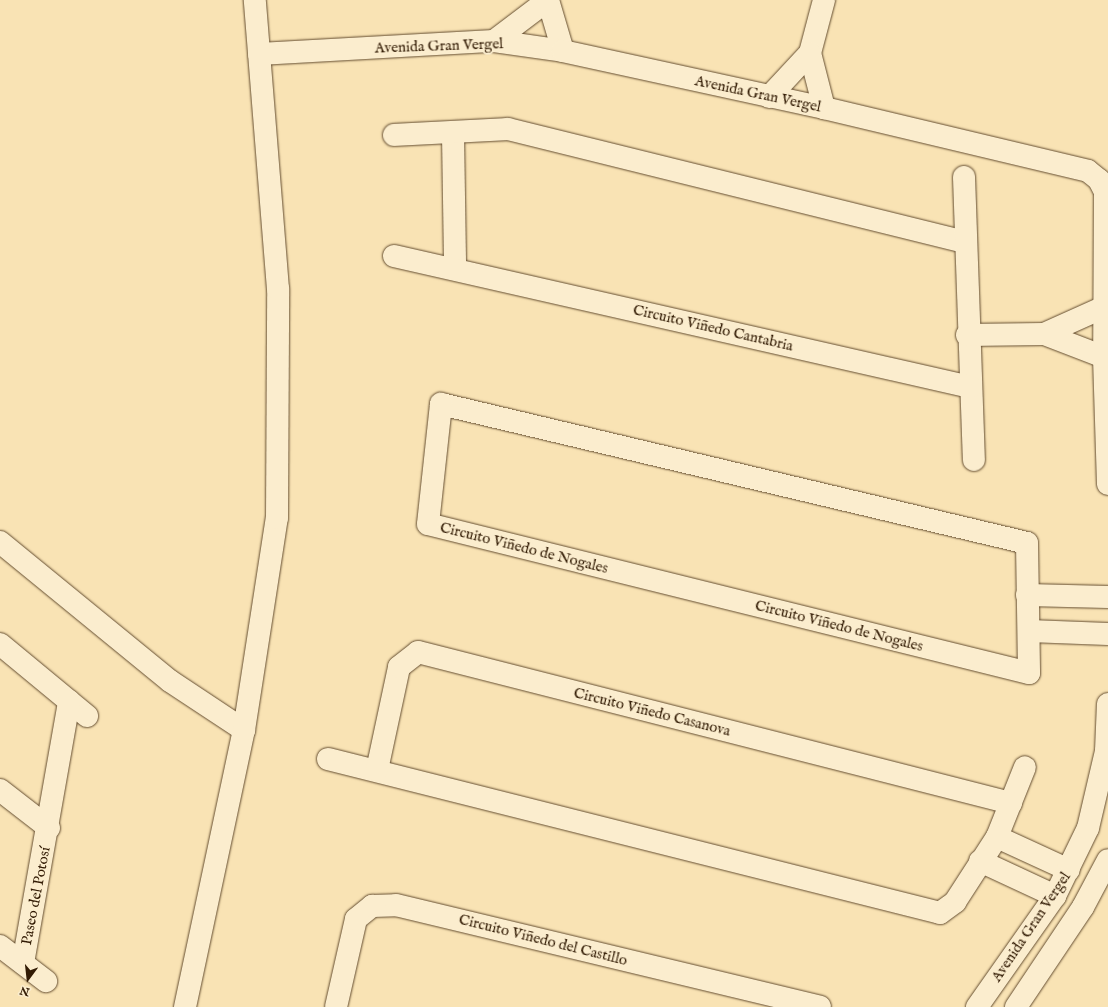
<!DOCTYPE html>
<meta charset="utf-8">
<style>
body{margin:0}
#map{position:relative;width:1108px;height:1007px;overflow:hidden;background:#f9e3b4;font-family:"IM FELL English",serif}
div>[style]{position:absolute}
.roads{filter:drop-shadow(0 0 1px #644d30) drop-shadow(0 0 1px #644d30)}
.minor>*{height:22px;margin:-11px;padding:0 11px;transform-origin:11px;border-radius:11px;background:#fbedce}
span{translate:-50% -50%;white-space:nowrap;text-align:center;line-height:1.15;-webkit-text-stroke:4px #fbedce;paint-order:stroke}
.street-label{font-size:15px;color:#321b04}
.north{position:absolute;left:8px;top:959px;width:40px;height:40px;-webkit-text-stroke:3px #fbedce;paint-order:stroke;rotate:195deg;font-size:11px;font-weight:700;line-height:16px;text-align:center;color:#321b04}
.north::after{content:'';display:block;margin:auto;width:14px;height:18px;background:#321b04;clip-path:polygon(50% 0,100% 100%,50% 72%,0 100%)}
</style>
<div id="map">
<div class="roads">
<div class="minor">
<div style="left:494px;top:41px;width:68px;rotate:-37.2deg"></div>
<div style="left:548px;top:0;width:53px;rotate:73.6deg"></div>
<div style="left:810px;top:53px;width:55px;rotate:-75.2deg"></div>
<div style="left:259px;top:54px;width:235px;rotate:-3.2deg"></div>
<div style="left:494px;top:41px;width:70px;rotate:8.2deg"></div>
<div style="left:563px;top:51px;width:267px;rotate:12.3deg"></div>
<div style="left:824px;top:108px;width:271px;rotate:13.4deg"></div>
<div style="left:1088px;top:171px;width:14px;rotate:39deg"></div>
<div style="left:1099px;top:180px;width:13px;rotate:63deg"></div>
<div style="left:1105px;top:192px;width:165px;rotate:90.3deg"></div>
<div style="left:1104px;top:357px;width:127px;rotate:88.2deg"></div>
<div style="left:769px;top:97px;width:60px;rotate:-47deg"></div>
<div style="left:810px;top:53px;width:57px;rotate:75.7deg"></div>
<div style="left:453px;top:134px;width:134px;rotate:89.1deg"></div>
<div style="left:394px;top:135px;width:114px;rotate:-3deg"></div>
<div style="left:508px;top:129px;width:470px;rotate:13.9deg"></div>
<div style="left:964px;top:177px;width:283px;rotate:88deg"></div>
<div style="left:394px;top:256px;width:591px;rotate:12.81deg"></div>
<div style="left:967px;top:335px;width:77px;rotate:-0.7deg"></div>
<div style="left:1104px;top:357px;width:64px;rotate:-159deg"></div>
<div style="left:1044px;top:334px;width:66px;rotate:-24.2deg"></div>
<div style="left:441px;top:404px;width:602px;rotate:13.34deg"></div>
<div style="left:1027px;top:543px;width:130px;rotate:89.1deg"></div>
<div style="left:1029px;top:673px;width:619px;rotate:-166.08deg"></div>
<div style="left:428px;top:524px;width:121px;rotate:-83.8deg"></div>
<div style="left:0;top:542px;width:220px;rotate:39.3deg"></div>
<div style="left:170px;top:681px;width:89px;rotate:33.5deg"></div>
<div style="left:1027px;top:595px;width:81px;rotate:1.4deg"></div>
<div style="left:1029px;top:631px;width:79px;rotate:2.2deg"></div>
<div style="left:0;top:644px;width:113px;rotate:39.6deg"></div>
<div style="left:328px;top:759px;width:631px;rotate:14.12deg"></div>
<div style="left:940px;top:913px;width:19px;rotate:-36deg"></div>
<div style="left:955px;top:902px;width:77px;rotate:-57.1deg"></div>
<div style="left:997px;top:837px;width:75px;rotate:-68.2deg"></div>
<div style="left:377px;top:770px;width:105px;rotate:-77.9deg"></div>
<div style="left:399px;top:667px;width:24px;rotate:-38deg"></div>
<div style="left:418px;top:652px;width:612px;rotate:14.29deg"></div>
<div style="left:0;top:790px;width:62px;rotate:37.8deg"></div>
<div style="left:997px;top:837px;width:79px;rotate:24.6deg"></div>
<div style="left:980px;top:861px;width:83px;rotate:25deg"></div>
<div style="left:0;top:946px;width:58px;rotate:37.3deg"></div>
<div style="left:23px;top:963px;width:266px;rotate:-80deg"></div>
<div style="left:185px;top:1007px;width:283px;rotate:-78deg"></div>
<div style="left:244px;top:730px;width:215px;rotate:-81.2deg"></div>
<div style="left:277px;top:518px;width:229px;rotate:-89.7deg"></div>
<div style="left:278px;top:289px;width:290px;rotate:-94.6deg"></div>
<div style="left:336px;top:1007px;width:90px;rotate:-77.2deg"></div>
<div style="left:356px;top:919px;width:21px;rotate:-39deg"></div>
<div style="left:372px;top:906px;width:24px;rotate:-2deg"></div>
<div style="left:396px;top:905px;width:436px;rotate:13.5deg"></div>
<div style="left:977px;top:1007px;width:136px;rotate:-54.9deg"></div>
<div style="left:1055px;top:896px;width:76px;rotate:-64.1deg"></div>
<div style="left:1088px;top:828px;width:79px;rotate:-76.8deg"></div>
<div style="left:1106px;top:751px;width:47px;rotate:-87.6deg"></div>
<div style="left:1016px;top:1007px;width:120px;rotate:-56.2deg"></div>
<div style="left:1083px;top:907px;width:53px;rotate:-62deg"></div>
</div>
</div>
<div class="street-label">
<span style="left:439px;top:46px;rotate:-2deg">Avenida Gran Vergel</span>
<span style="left:758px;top:94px;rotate:12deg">Avenida Gran Vergel</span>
<span style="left:713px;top:328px;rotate:13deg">Circuito Viñedo Cantabria</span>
<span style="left:524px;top:548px;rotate:14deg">Circuito Viñedo de Nogales</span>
<span style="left:839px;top:626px;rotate:14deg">Circuito Viñedo de Nogales</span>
<span style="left:652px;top:712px;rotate:14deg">Circuito Viñedo Casanova</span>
<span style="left:36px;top:896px;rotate:-79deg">Paseo del Potosí</span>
<span style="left:1031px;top:927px;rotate:-56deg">Avenida Gran Vergel</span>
<span style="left:543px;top:940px;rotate:14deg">Circuito Viñedo del Castillo</span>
</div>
<div class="north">N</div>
</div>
